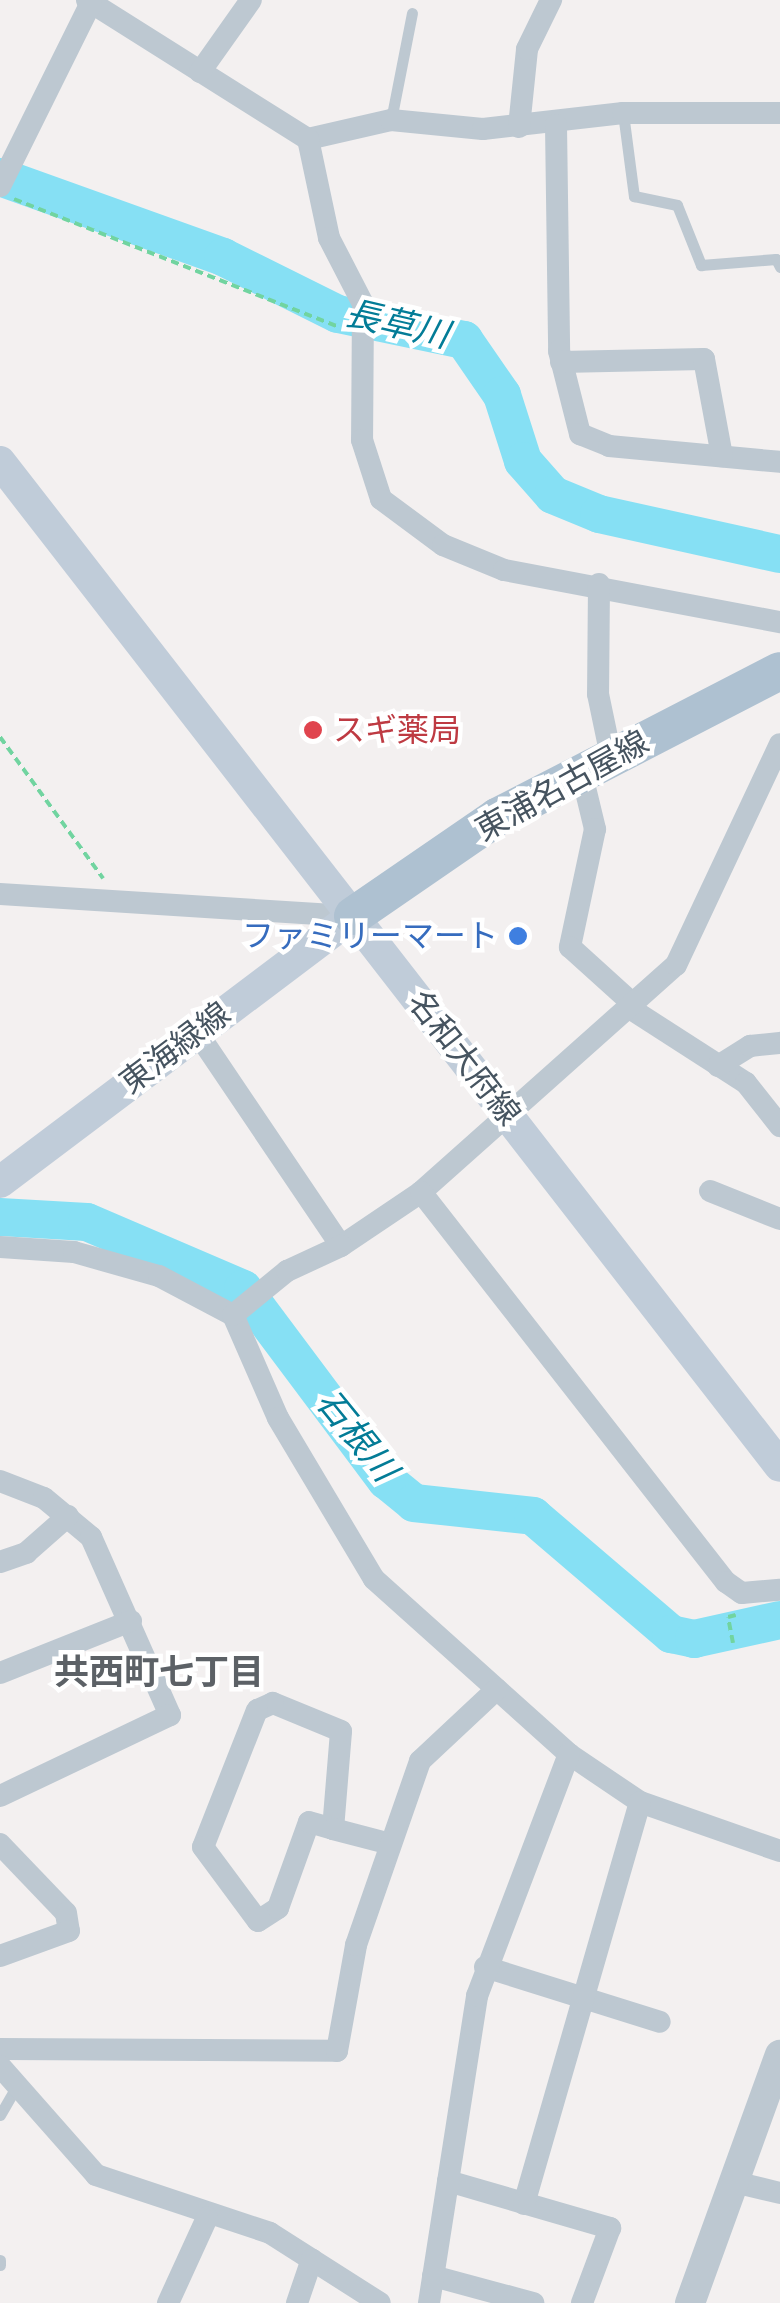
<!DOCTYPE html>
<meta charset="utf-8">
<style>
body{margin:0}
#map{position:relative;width:780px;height:2303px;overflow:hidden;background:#f3f0f0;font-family:Roboto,"Noto Sans JP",sans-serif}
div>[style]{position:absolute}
.river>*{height:38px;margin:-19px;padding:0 19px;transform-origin:19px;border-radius:19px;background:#86e0f4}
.path>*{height:4px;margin-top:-2px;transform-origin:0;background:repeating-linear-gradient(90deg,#71d4a0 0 8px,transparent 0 13px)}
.service>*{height:11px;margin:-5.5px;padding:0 5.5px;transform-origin:5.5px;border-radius:5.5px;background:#bdc8d1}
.minor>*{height:22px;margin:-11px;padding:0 11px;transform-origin:11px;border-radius:11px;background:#bdc8d1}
.tertiary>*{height:30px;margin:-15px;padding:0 15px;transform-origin:15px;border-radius:15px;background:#bdc8d1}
.secondary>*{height:32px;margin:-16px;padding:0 16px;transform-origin:16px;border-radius:16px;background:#c0ccd9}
.primary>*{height:38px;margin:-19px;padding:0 19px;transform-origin:19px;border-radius:19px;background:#aec1d1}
.dots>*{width:28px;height:28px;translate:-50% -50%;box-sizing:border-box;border:5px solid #fff;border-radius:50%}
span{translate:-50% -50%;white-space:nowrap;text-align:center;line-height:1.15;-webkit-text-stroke:9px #fff;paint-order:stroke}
.health-label{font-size:32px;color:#be3a42}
.left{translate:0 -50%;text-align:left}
.street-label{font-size:32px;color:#465460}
.shop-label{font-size:32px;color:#366cbe}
.right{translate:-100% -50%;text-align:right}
.water-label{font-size:35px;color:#037c97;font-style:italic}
.neighbourhood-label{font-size:35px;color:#5c6166;font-weight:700}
</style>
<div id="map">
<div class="river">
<div style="left:0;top:177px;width:237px;rotate:19.7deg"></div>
<div style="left:223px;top:257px;width:128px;rotate:26.4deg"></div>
<div style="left:338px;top:314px;width:129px;rotate:11.7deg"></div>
<div style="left:464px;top:340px;width:67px;rotate:55.4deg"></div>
<div style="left:502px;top:395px;width:69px;rotate:72.3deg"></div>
<div style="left:523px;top:461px;width:45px;rotate:48.6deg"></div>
<div style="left:553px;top:495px;width:50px;rotate:22.4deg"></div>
<div style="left:599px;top:514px;width:185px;rotate:12.5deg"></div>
<div style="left:0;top:1217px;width:87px;rotate:3.3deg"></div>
<div style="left:87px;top:1222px;width:170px;rotate:23.2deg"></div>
<div style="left:243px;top:1289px;width:239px;rotate:53.2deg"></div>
<div style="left:386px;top:1480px;width:36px;rotate:39deg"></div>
<div style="left:414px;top:1503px;width:120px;rotate:6.2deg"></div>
<div style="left:533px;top:1516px;width:182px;rotate:40.5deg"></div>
<div style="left:671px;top:1634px;width:24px;rotate:12deg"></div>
<div style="left:694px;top:1639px;width:88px;rotate:-12.5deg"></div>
</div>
<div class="path">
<div style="left:14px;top:199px;width:349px;rotate:21.5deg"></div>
<div style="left:0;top:737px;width:175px;rotate:53.9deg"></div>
<div style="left:733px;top:1643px;width:26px;rotate:-101deg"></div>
<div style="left:728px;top:1617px;width:8px;rotate:-14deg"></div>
</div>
<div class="service">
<div style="left:623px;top:113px;width:84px;rotate:82.5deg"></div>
<div style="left:634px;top:196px;width:44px;rotate:11.8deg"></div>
<div style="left:677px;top:205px;width:65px;rotate:68.2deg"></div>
<div style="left:701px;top:265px;width:75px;rotate:-4.6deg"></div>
<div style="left:776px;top:259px;width:9px;rotate:63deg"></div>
<div style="left:391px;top:120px;width:109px;rotate:-78.9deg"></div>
<div style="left:0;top:2115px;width:36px;rotate:-60deg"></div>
<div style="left:0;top:2260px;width:5px;rotate:90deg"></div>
</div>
<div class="minor">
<div style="left:87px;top:0;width:261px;rotate:32.2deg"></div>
<div style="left:308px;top:139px;width:85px;rotate:-12.9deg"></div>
<div style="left:391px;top:120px;width:92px;rotate:5.6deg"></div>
<div style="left:483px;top:129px;width:141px;rotate:-6.5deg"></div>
<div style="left:623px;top:113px;width:157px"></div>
<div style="left:200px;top:72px;width:88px;rotate:-54.7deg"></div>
<div style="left:556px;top:125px;width:226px;rotate:89.2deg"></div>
<div style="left:559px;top:351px;width:86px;rotate:75.8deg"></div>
<div style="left:580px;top:434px;width:31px;rotate:22deg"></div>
<div style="left:609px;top:446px;width:172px;rotate:5.3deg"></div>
<div style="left:519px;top:127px;width:78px;rotate:-84.1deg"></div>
<div style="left:527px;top:49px;width:55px;rotate:-63.9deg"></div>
<div style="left:308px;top:139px;width:101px;rotate:78deg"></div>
<div style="left:329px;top:238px;width:74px;rotate:62.7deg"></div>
<div style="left:363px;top:304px;width:136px;rotate:90.4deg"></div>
<div style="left:362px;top:440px;width:62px;rotate:72.1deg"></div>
<div style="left:381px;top:499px;width:77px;rotate:36.6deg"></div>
<div style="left:443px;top:545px;width:66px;rotate:22.3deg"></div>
<div style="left:504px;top:570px;width:281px;rotate:10.7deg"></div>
<div style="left:0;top:186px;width:204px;rotate:-63.6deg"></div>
<div style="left:561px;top:362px;width:143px;rotate:-1.2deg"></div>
<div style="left:704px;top:359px;width:99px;rotate:79.5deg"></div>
<div style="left:599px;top:584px;width:110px;rotate:90.5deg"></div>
<div style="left:598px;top:694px;width:63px;rotate:78.2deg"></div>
<div style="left:581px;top:771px;width:60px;rotate:76.4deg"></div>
<div style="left:595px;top:829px;width:121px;rotate:102deg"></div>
<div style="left:570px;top:947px;width:84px;rotate:42.1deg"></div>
<div style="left:0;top:894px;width:354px;rotate:3.6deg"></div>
<div style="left:628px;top:1007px;width:140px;rotate:32.8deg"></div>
<div style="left:746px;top:1083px;width:55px;rotate:51.7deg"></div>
<div style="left:196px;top:1031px;width:259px;rotate:56deg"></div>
<div style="left:341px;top:1246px;width:97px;rotate:-34deg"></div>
<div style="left:421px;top:1192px;width:341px;rotate:-41.7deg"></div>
<div style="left:676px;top:965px;width:244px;rotate:-64.8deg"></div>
<div style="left:718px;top:1066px;width:38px;rotate:-32deg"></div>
<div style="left:750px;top:1046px;width:30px;rotate:-6deg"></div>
<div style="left:710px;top:1191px;width:75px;rotate:21.8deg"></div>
<div style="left:421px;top:1192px;width:495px;rotate:52deg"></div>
<div style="left:726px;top:1582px;width:19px;rotate:35deg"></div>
<div style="left:742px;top:1593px;width:38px;rotate:-5deg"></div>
<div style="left:0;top:1247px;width:74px;rotate:3.9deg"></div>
<div style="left:74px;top:1252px;width:88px;rotate:15.8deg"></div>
<div style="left:159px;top:1276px;width:84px;rotate:27.8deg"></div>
<div style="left:233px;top:1315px;width:112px;rotate:66.4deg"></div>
<div style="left:278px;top:1418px;width:187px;rotate:59.2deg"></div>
<div style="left:374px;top:1579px;width:262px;rotate:41.9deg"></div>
<div style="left:569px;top:1754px;width:86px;rotate:34.1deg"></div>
<div style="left:640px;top:1802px;width:148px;rotate:19.3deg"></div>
<div style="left:233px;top:1315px;width:70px;rotate:-39.2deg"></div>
<div style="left:287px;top:1271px;width:60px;rotate:-24.8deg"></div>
<div style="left:0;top:1481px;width:47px;rotate:21.1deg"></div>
<div style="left:44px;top:1498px;width:61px;rotate:39.7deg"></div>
<div style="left:91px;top:1537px;width:195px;rotate:66.1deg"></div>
<div style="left:170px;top:1715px;width:188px;rotate:154.5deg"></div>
<div style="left:0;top:1562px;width:28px;rotate:-19deg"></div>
<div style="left:26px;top:1553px;width:56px;rotate:-41.4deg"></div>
<div style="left:0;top:1673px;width:141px;rotate:-21.7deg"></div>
<div style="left:333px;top:1829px;width:98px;rotate:-85.3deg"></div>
<div style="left:341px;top:1731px;width:74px;rotate:-157.6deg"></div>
<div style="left:273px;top:1703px;width:17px;rotate:156deg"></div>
<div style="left:257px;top:1710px;width:147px;rotate:111.5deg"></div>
<div style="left:203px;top:1847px;width:92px;rotate:53.4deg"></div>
<div style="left:258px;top:1921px;width:24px;rotate:-33deg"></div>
<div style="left:278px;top:1908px;width:91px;rotate:-70.2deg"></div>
<div style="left:309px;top:1822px;width:25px;rotate:16deg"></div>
<div style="left:333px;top:1829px;width:59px;rotate:14.7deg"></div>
<div style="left:0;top:1844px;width:95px;rotate:46.3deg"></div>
<div style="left:66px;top:1913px;width:18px;rotate:81deg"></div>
<div style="left:69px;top:1931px;width:73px;rotate:160.1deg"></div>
<div style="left:485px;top:1967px;width:183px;rotate:17.4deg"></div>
<div style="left:0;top:2049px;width:337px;rotate:0.3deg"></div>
<div style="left:337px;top:2051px;width:108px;rotate:-79.8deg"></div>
<div style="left:356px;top:1945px;width:195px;rotate:-70.8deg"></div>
<div style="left:420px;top:1761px;width:105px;rotate:-43.1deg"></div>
<div style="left:0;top:2066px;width:145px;rotate:48.6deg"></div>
<div style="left:96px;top:2175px;width:183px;rotate:18.4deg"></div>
<div style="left:270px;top:2233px;width:130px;rotate:32.5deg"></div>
<div style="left:448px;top:2181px;width:169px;rotate:16.2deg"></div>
<div style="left:610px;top:2228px;width:80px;rotate:110.5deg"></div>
<div style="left:734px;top:2182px;width:47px;rotate:13.4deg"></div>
<div style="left:524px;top:2204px;width:418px;rotate:-73.9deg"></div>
<div style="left:433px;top:2276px;width:104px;rotate:15.1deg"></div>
<div style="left:168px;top:2303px;width:94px;rotate:-65.4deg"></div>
<div style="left:297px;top:2303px;width:46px;rotate:-71.2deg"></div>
<div style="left:429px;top:2303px;width:311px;rotate:-81.1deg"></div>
<div style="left:477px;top:1996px;width:259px;rotate:-69.2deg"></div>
</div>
<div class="tertiary">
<div style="left:690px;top:2303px;width:264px;rotate:-70.1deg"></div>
</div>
<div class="secondary">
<div style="left:0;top:462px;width:1271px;rotate:52.16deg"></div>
<div style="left:0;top:1182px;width:442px;rotate:-37deg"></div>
</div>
<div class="primary">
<div style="left:353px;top:916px;width:175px;rotate:-34.5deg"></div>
<div style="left:497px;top:817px;width:318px;rotate:-27.3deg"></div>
</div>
<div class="dots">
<div style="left:313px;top:730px;background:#e0444e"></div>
<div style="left:518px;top:936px;background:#3f7fe0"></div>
</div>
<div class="health-label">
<span class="left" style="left:333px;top:730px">スギ薬局</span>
</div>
<div class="street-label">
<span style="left:562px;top:786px;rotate:-29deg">東浦名古屋線</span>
<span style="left:175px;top:1048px;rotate:-37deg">東海緑線</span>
<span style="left:464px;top:1058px;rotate:52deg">名和大府線</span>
</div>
<div class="shop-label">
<span class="right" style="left:498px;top:936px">ファミリーマート</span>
</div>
<div class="water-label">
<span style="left:397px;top:325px;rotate:13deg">長草川</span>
<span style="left:356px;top:1436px;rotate:51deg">石根川</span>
</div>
<div class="neighbourhood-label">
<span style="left:159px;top:1673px">共西町七丁目</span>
</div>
</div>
